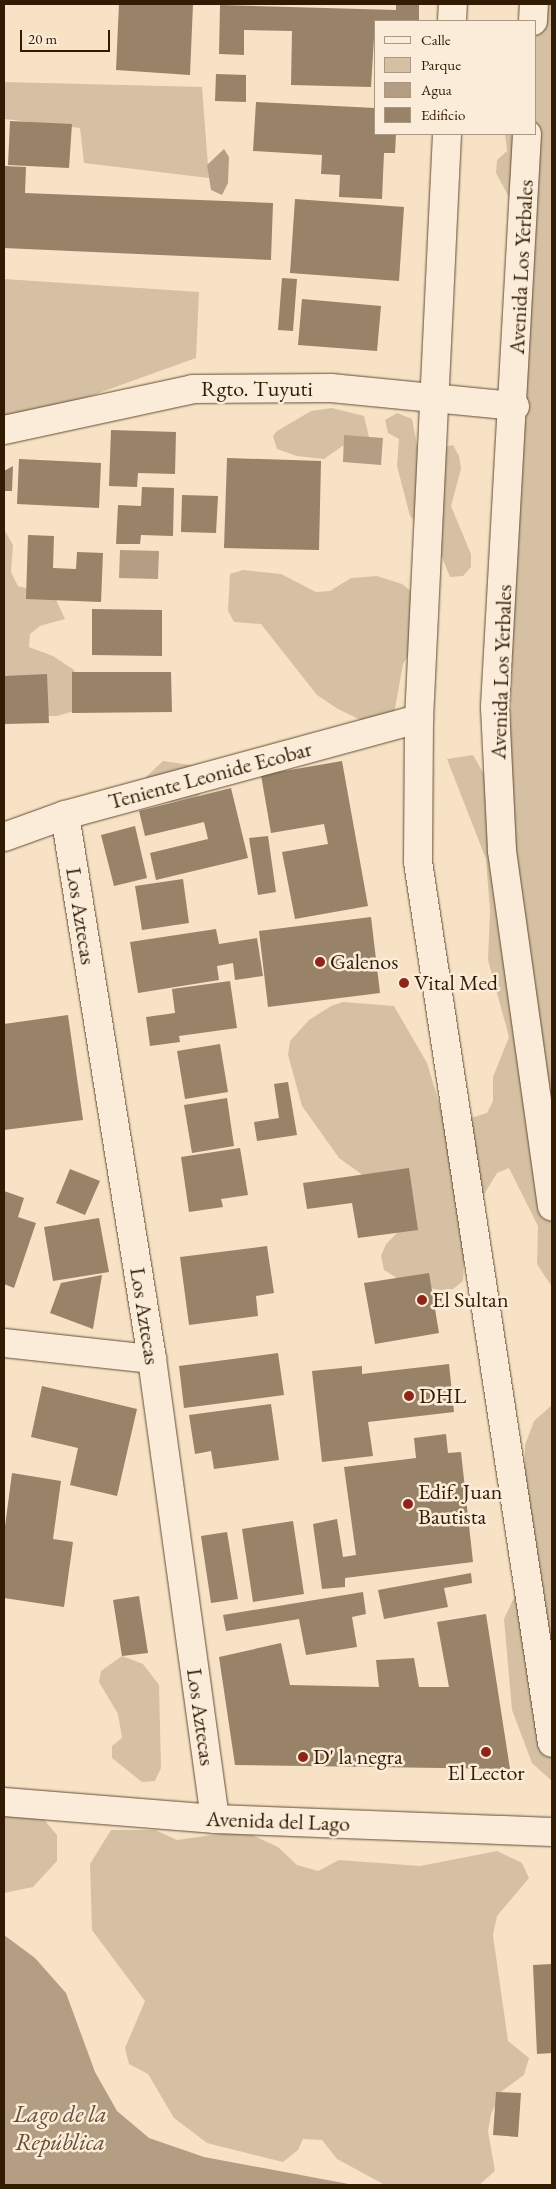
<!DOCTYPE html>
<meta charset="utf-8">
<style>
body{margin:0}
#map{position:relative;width:556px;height:2189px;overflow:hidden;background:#f7e2c5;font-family:"EB Garamond",serif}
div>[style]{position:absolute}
.green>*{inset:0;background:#d6c0a4}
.water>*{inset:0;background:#b49e83}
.building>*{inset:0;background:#988268}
.roads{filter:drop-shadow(0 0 1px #634d34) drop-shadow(0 0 1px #634d34)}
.minor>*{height:28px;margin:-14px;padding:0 14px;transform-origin:14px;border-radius:14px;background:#faecd9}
.dots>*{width:14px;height:14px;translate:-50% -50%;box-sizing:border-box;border:2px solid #faecd9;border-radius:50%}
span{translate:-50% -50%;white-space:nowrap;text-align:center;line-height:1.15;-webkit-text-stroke:5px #faecd9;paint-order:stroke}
.street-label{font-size:22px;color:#321b03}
.poi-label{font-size:22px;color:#321b03}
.left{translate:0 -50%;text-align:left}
.water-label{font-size:24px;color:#664f36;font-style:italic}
.frame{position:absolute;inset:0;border:5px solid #321b03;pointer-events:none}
.legend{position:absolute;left:374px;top:20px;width:162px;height:115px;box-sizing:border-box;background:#faecd9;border:1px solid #aa9883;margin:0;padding:6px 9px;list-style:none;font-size:15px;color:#321b03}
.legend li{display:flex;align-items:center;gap:10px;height:25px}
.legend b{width:25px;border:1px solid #aa9883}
.scale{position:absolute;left:20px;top:30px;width:90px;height:22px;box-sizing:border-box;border:2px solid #321b03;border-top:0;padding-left:6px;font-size:15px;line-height:18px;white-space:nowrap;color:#321b03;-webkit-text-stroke:4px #faecd9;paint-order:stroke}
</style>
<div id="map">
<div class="green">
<div style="clip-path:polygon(532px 4px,552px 4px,552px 1287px,537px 1264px,538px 1226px,509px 1168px,497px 1173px,483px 1196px,465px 1243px,463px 1281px,453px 1289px,440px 1290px,405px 1283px,384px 1270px,381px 1256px,386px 1244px,413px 1217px,411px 1192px,368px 1179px,339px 1158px,302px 1106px,288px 1055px,290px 1041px,309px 1020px,331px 1006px,343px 1002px,394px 1006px,427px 1063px,441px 1109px,449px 1118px,461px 1121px,487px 1113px,493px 1101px,493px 1077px,509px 1037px,488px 960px,490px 911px,486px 859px,447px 759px,473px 755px,499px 800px,521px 206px,509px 197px,496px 173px,497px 160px,507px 151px,505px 134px,535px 134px)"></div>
<div style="clip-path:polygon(4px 82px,202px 87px,209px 178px,84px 163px,80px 128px,5px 119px)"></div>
<div style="clip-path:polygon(4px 279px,199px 292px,196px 358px,4px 427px)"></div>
<div style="clip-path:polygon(332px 408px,364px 416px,369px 437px,344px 445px,324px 459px,297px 456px,277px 449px,273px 436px,277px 431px,311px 411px)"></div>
<div style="clip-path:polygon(397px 413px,412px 419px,417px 445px,428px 451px,453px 445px,459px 456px,461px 469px,451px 506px,471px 554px,471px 567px,463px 576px,450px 577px,436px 542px,410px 516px,397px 466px,399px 439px,388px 433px,385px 420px)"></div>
<div style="clip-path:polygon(4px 529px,13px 545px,11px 572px,18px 586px,54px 595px,65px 619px,40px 626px,30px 634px,29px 647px,53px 656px,74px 670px,80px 684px,81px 709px,57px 716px,4px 716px)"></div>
<div style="clip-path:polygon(243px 570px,281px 574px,316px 592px,330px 591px,351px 578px,377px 576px,402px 584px,412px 592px,417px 642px,403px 664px,394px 714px,371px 725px,338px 709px,317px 695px,261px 624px,234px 622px,228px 611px,230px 574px)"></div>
<div style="clip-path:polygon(163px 761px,204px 767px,209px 785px,195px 799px,157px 804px,146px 791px,146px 777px)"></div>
<div style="clip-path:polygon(552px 1405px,552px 1781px,532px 1763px,512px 1710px,504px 1619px,522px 1581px,525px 1445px,534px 1421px)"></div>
<div style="clip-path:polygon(122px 1656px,143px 1664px,159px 1685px,161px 1768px,155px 1781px,142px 1782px,112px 1758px,112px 1746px,122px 1738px,118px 1714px,99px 1682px,101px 1671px)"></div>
<div style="clip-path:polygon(4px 1803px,38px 1813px,57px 1835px,57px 1861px,33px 1887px,4px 1893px)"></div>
<div style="clip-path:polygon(111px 1830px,155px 1830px,177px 1840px,226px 1833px,252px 1835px,278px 1847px,297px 1865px,318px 1871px,339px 1860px,420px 1866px,497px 1851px,522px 1863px,529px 1878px,497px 1916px,493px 1935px,508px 2041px,529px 2058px,524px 2075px,502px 2091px,491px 2114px,488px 2131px,495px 2171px,479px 2185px,385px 2185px,337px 2159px,322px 2140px,303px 2139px,298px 2150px,283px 2162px,207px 2143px,174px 2118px,148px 2074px,129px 2064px,125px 2048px,145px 2001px,92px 1930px,90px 1864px)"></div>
</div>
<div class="water">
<div style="clip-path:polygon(224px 149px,229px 157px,228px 183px,222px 195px,211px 190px,207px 165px)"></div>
<div style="clip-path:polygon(344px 435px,383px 438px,381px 465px,343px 462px)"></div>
<div style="clip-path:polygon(120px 550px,159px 551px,158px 579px,119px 578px)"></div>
<div style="clip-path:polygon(4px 1935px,35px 1958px,66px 1993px,95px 2072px,117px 2111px,149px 2138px,204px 2157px,354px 2185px,4px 2185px)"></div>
</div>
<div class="building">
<div style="clip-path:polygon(119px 4px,193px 4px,190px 75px,116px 70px)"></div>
<div style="clip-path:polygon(396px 4px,419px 4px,419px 21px,375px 21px,371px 87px,291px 85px,292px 31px,244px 30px,244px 55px,219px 54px,220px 5px,396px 10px)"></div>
<div style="clip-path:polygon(216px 74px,246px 75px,246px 102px,215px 101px)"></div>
<div style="clip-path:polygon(256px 102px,375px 108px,375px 134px,396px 134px,395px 153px,384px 153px,382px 199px,339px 197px,340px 175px,321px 174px,322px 155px,253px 151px)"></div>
<div style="clip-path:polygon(10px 121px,72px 124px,69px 168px,8px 165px)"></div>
<div style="clip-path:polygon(4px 166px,26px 167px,25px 193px,273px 203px,271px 260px,4px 248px)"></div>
<div style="clip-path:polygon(295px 199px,404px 207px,399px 281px,290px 273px)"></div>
<div style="clip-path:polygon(282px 278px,297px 279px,293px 331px,278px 330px)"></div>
<div style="clip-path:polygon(302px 299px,381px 306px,377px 351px,298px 345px)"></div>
<div style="clip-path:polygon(111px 430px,176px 432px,175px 474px,138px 473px,137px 487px,109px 486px)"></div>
<div style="clip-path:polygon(227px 458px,321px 461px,319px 550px,224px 548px)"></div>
<div style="clip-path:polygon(19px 459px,101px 463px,99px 508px,17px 504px)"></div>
<div style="clip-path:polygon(13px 466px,12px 491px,4px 491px,4px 471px)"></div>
<div style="clip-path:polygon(142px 487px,174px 488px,173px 536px,141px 535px,140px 544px,116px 544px,118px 505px,141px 506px)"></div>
<div style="clip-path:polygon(182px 495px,218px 496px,216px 533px,181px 532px)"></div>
<div style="clip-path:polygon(28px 535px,54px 536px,53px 568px,76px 569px,77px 552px,103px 553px,101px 602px,26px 599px)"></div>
<div style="clip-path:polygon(92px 609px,162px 610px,162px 656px,92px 655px)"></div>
<div style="clip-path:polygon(72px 672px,171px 672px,172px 712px,72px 713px)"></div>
<div style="clip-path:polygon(47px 674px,49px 723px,4px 724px,4px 676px)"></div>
<div style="clip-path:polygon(342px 761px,368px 906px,295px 919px,282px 852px,328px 844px,324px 824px,271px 833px,261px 775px)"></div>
<div style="clip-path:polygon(231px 788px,248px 858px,156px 880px,150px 853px,208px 839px,204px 822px,145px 836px,139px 811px)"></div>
<div style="clip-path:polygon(135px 826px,147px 878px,114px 886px,101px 835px)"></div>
<div style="clip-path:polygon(268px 836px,276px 892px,258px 895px,249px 838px)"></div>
<div style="clip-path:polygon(183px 879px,189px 923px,142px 930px,135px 886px)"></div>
<div style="clip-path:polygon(371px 917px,380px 993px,268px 1007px,259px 931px)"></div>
<div style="clip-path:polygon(216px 929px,219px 944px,257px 938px,263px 976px,235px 980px,233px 963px,217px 966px,219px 980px,138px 993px,130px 942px)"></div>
<div style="clip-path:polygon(230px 981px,237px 1028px,179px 1036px,180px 1042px,150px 1046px,146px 1017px,175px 1013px,172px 989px)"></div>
<div style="clip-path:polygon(68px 1015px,83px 1120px,4px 1130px,4px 1024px)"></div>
<div style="clip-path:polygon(220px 1044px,228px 1092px,185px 1099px,177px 1051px)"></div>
<div style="clip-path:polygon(288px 1082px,297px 1135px,257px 1141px,254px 1122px,279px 1118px,274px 1084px)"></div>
<div style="clip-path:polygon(227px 1098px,234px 1146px,192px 1153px,184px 1105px)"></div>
<div style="clip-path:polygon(240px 1148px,248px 1195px,221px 1199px,223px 1207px,189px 1212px,181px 1157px)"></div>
<div style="clip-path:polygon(409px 1168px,418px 1230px,358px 1238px,352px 1203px,307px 1209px,303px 1183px)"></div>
<div style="clip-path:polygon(70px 1169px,100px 1181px,85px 1215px,56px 1203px)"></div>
<div style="clip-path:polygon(4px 1191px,24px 1198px,18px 1217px,36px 1223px,14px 1288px,4px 1284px)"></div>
<div style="clip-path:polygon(99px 1218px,109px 1272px,53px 1281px,44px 1227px)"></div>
<div style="clip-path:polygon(267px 1246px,274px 1293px,256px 1296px,258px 1316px,189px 1325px,180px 1257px)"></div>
<div style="clip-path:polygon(429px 1273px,439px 1333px,375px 1344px,364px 1283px)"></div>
<div style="clip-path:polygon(102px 1275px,93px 1329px,50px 1313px,61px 1283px)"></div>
<div style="clip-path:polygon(278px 1353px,284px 1395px,184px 1408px,179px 1366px)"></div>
<div style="clip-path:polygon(449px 1364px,454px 1412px,368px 1422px,373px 1456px,322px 1462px,312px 1371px,362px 1366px,362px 1374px)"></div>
<div style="clip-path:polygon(42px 1386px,137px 1409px,117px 1496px,70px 1485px,78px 1448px,31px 1437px)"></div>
<div style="clip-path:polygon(271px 1404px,279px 1460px,214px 1469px,211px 1451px,195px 1454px,189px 1415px)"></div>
<div style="clip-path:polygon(446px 1434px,448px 1453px,461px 1452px,473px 1562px,345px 1578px,345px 1587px,322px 1589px,313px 1524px,337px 1519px,343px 1557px,356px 1555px,344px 1467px,416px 1458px,414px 1438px)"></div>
<div style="clip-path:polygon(12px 1473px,61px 1481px,53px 1539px,73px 1542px,64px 1607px,4px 1598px,4px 1534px)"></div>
<div style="clip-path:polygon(293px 1521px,304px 1594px,253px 1602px,242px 1529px)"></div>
<div style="clip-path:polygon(227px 1532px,238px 1599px,211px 1603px,201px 1536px)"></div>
<div style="clip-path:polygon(471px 1573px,472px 1583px,444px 1588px,448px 1607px,384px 1619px,378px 1590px)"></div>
<div style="clip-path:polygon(363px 1592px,366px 1614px,352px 1617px,357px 1647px,306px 1655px,299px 1619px,226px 1631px,223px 1615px)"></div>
<div style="clip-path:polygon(139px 1596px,148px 1653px,122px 1656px,113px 1600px)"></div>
<div style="clip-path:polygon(486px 1614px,510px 1769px,235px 1765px,219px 1657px,281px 1643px,290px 1685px,379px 1687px,376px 1660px,414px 1658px,419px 1687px,449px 1687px,437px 1622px)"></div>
<div style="clip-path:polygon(552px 1964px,552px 2053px,537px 2054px,533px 1965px)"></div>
<div style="clip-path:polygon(496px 2092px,521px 2093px,518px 2137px,493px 2135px)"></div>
</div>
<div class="roads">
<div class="minor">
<div style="left:452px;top:21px;width:17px;rotate:-87deg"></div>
<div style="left:533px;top:21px;width:17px;rotate:-87deg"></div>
<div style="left:447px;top:134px;width:586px;rotate:92.74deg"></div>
<div style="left:419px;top:719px;width:143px;rotate:90.4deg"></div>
<div style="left:418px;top:862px;width:891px;rotate:81.35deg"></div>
<div style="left:527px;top:134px;width:574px;rotate:93.2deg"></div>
<div style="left:495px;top:707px;width:144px;rotate:87.2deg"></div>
<div style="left:502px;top:851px;width:359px;rotate:82deg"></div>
<div style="left:4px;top:430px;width:193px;rotate:-12.2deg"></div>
<div style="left:193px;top:389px;width:138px;rotate:-0.4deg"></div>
<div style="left:331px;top:388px;width:185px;rotate:5.6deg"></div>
<div style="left:65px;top:815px;width:551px;rotate:80.91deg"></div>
<div style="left:152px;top:1359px;width:464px;rotate:82.2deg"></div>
<div style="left:4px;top:837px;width:65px;rotate:-19.8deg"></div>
<div style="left:65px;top:815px;width:367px;rotate:-15.2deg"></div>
<div style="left:4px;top:1343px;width:149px;rotate:6.2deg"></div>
<div style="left:4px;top:1802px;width:212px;rotate:4.6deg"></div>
<div style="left:215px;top:1819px;width:337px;rotate:2.2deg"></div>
</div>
</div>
<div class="dots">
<div style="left:320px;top:962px;background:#8f2418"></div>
<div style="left:404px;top:983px;background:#8f2418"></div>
<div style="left:422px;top:1300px;background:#8f2418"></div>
<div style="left:409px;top:1396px;background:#8f2418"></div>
<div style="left:408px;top:1504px;background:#8f2418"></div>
<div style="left:486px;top:1752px;background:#8f2418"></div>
<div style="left:303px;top:1757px;background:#8f2418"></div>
</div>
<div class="street-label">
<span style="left:521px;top:267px;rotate:-87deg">Avenida Los Yerbales</span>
<span style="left:257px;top:389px">Rgto. Tuyuti</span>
<span style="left:501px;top:672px;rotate:-88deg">Avenida Los Yerbales</span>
<span style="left:210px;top:775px;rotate:-15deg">Teniente Leonide Ecobar</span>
<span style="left:81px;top:916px;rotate:81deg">Los Aztecas</span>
<span style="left:145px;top:1316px;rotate:81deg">Los Aztecas</span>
<span style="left:201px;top:1717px;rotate:82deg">Los Aztecas</span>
<span style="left:278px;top:1821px;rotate:2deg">Avenida del Lago</span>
</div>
<div class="poi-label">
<span class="left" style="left:330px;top:962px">Galenos</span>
<span class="left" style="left:414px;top:983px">Vital Med</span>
<span class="left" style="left:432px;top:1300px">El Sultan</span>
<span class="left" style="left:419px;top:1396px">DHL</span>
<span class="left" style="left:418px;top:1504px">Edif. Juan<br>Bautista</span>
<span class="left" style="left:313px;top:1757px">D' la negra</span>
<span style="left:486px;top:1773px">El Lector</span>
</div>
<div class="water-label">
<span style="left:60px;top:2128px">Lago de la<br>República</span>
</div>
<div class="frame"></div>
<ul class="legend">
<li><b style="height:6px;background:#faecd9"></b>Calle</li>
<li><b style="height:14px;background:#d6c0a4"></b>Parque</li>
<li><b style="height:14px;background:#b49e83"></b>Agua</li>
<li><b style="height:14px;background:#988268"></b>Edificio</li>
</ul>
<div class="scale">20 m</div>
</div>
